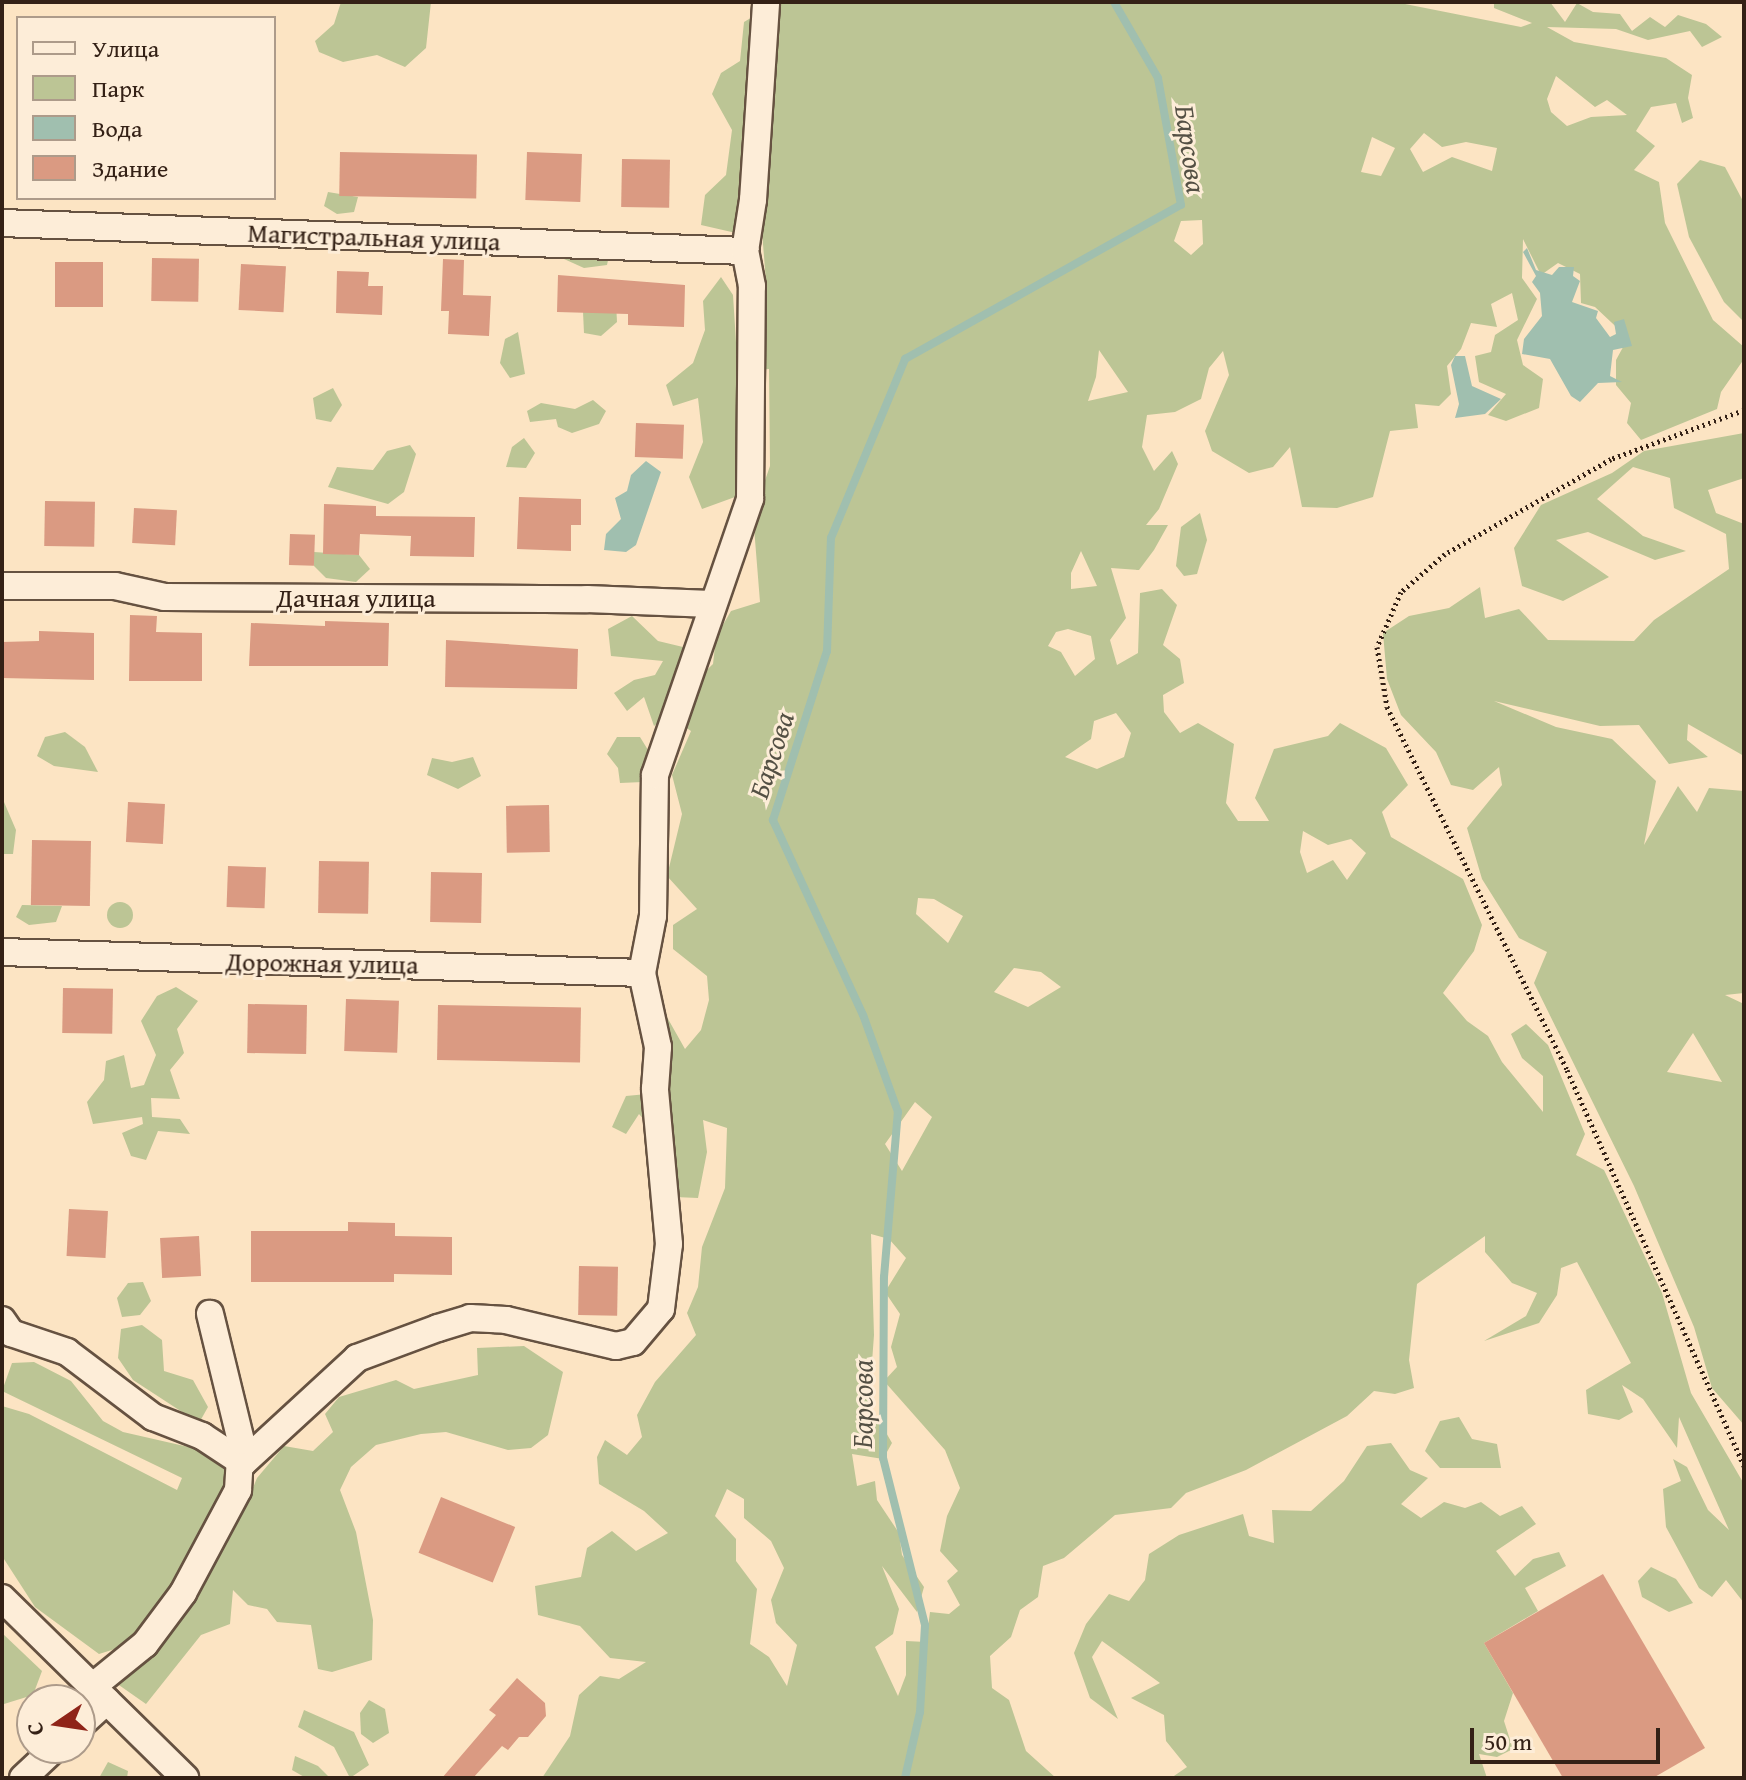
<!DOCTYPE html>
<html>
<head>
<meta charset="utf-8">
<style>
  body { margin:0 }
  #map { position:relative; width:1746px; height:1780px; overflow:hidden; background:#fce4c3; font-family:"Gentium Book Plus",serif }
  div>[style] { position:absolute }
  .green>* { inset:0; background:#bcc595 }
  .round { border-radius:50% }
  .water>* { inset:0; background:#a0bfaf }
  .stream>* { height:8px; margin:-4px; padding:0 4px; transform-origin:4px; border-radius:4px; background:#a0bfaf }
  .building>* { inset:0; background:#da9a82; transform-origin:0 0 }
  .path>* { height:5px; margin-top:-2.5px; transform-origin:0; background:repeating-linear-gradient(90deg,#342116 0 2px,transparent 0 6px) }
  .roads { filter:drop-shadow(2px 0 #665241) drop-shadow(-2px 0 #665241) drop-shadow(0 2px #665241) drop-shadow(0 -2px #665241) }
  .minor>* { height:26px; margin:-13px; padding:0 13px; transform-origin:13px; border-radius:13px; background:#fdedd8 }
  span { translate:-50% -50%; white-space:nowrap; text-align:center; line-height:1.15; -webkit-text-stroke:6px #fdedd8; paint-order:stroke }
  .street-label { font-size:26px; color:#342116 }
  .water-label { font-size:28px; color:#545044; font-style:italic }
  .frame { position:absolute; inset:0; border:4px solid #342116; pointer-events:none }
  .legend { position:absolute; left:16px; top:16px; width:260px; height:184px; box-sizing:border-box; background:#fdedd8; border:2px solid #ad9b8a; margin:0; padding:10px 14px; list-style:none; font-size:24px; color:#342116 }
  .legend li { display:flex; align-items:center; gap:16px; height:40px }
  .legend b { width:40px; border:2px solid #ad9b8a }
  .north { position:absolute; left:16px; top:1684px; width:80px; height:80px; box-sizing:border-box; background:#fdedd8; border:2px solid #ad9b8a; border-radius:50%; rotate:257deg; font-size:22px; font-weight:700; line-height:32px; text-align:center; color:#342116 }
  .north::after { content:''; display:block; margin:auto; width:28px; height:36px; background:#8f2418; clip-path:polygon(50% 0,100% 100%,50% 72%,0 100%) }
  .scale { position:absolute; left:1470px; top:1728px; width:190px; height:36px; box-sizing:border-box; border:4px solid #342116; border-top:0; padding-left:10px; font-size:24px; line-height:28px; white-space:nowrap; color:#342116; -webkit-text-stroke:6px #fdedd8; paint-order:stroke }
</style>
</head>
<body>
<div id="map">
  <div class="green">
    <i style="clip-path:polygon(341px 2px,431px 2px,426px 48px,405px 67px,377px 55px,343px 62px,319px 52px,315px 41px,334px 24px)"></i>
    <i style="clip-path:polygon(evenodd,777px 2px,1395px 2px,1521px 27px,1532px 23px,1494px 8px,1494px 2px,1550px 2px,1565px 22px,1577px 3px,1593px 12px,1620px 14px,1632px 31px,1650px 17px,1665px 27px,1678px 15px,1706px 24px,1722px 37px,1702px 47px,1690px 31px,1648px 40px,1616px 29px,1547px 27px,1574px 42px,1666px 58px,1692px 75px,1688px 98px,1693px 118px,1682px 123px,1676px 103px,1651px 107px,1636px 131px,1655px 146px,1634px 170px,1659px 182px,1665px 223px,1713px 320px,1744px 347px,1744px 359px,1721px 392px,1717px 409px,1641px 440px,1627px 423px,1631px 403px,1616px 385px,1616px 360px,1628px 338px,1595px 307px,1581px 303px,1580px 274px,1558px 263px,1541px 275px,1523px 239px,1522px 278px,1537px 299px,1517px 340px,1523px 365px,1543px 379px,1539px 408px,1506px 421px,1488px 415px,1506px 394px,1479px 382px,1475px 356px,1491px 352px,1495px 335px,1518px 320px,1512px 293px,1491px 304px,1497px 327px,1471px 323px,1461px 349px,1447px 366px,1451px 394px,1439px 406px,1415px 404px,1418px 428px,1390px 431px,1373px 497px,1337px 508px,1302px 507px,1290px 447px,1273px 467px,1249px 473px,1212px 451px,1205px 431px,1229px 375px,1223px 351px,1209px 368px,1201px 399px,1175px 412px,1147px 415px,1142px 447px,1154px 471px,1172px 451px,1178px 464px,1159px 509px,1146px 525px,1168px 525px,1154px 550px,1139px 570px,1111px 568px,1126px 618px,1110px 640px,1117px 665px,1138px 653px,1140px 593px,1162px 589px,1177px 605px,1163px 645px,1180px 659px,1184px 683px,1163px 695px,1164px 712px,1180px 733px,1198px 723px,1234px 744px,1226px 803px,1238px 821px,1269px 821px,1255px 798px,1274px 749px,1328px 736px,1340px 723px,1386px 748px,1408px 785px,1382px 812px,1391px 837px,1463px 879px,1482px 925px,1474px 951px,1443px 993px,1467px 1021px,1488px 1036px,1502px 1062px,1543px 1112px,1543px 1076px,1522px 1058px,1511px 1034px,1526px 1024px,1548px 1045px,1585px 1134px,1576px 1155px,1604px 1170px,1662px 1293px,1691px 1393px,1744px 1484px,1744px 1603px,1726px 1580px,1712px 1597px,1699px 1588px,1666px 1527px,1663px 1489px,1681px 1481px,1673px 1459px,1687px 1467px,1708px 1510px,1729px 1530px,1679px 1417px,1677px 1448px,1643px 1399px,1622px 1385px,1633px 1412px,1619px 1420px,1588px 1414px,1586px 1390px,1631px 1363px,1577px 1262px,1561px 1268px,1557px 1295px,1539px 1323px,1484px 1341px,1526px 1316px,1537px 1293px,1512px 1283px,1485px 1252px,1485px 1236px,1417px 1284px,1409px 1360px,1414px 1388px,1395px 1394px,1374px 1391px,1347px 1416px,1246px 1470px,1186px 1493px,1171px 1508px,1115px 1515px,1064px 1558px,1043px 1566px,1038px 1597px,1020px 1610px,1011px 1637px,990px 1656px,992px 1688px,1009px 1700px,1026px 1751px,1056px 1778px,542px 1778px,570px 1736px,579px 1695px,600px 1676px,619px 1679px,646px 1662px,610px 1658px,580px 1626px,538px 1615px,535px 1586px,581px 1577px,587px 1548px,612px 1531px,636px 1551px,668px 1533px,644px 1511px,599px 1484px,597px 1457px,605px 1440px,627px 1455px,642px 1437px,637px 1415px,655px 1382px,696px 1335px,687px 1313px,698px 1287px,702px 1247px,725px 1188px,727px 1128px,703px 1120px,707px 1152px,698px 1198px,675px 1197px,653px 1130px,639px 1114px,626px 1134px,612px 1127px,626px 1096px,647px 1094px,665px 1071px,672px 1043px,663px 1010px,685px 1049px,701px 1030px,709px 1000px,707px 976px,673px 949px,673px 925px,697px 909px,667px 876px,682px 814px,672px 775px,691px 731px,667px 715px,654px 726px,644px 697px,627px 711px,614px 693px,634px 680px,655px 675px,663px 661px,611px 656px,608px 629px,632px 616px,658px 641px,683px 647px,683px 693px,713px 664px,716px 637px,731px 611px,760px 602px,753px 515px,770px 466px,769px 369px,745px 370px,735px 497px,702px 509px,689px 477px,703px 442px,698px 398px,673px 406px,666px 385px,693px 363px,705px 330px,703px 301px,721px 277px,733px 295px,736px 342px,755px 332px,767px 294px,759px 194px,736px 233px,701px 225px,705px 195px,726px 175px,732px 130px,712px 94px,721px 73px,740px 61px,744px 22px,777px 2px,1556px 76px,1595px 107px,1607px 100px,1627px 115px,1591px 117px,1567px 126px,1551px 112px,1547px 99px,1556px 76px,777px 2px,1424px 133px,1442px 147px,1466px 142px,1497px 148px,1492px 171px,1452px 157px,1423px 172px,1410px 149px,1424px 133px,777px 2px,1372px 137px,1395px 148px,1381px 176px,1361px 172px,1372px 137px,777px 2px,1202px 220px,1203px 244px,1191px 255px,1174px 241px,1181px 221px,1202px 220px,777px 2px,1099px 350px,1128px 392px,1088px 401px,1096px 377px,1099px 350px,777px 2px,1081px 551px,1097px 586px,1071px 589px,1071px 573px,1081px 551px,777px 2px,1068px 629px,1091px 636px,1095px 659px,1075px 676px,1061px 652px,1048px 646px,1056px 632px,1068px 629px,777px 2px,1116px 713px,1131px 733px,1124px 757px,1097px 769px,1065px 757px,1091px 739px,1094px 721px,1116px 713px,777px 2px,1303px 831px,1328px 845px,1351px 839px,1366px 853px,1347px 880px,1333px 860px,1307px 873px,1300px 852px,1303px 831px,777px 2px,918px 898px,934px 899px,963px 916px,948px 943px,916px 914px,918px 898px,777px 2px,1014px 968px,1041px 972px,1061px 987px,1028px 1007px,994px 992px,1014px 968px,777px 2px,915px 1102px,932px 1117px,902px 1171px,885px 1144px,915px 1102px,777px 2px,871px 1234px,889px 1239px,906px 1258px,885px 1292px,900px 1314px,891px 1347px,897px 1367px,884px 1381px,945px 1450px,960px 1488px,947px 1516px,940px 1551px,958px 1571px,947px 1581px,960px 1605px,949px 1614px,930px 1612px,926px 1642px,906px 1641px,906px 1675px,898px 1696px,875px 1647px,893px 1634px,899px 1609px,882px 1566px,917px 1612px,924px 1587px,902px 1555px,899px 1533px,877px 1500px,875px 1481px,857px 1486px,852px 1454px,883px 1459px,892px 1443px,869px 1403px,874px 1335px,871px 1234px,777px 2px,727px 1489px,744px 1499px,744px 1518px,771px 1541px,784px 1568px,771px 1600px,776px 1623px,797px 1645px,787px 1686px,769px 1657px,750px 1644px,757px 1589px,736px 1561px,736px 1539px,715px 1516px,727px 1489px)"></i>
    <i style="clip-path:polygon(1700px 160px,1725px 167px,1744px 203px,1744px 322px,1724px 302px,1689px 237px,1677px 184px)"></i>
    <i style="clip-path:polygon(328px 192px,358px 197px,354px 212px,337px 214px,324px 206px)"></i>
    <i style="clip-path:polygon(577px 248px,610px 251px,607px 265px,584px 268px,564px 259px)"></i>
    <i style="clip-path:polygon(616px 302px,617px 322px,601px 336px,584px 333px,583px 312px)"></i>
    <i style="clip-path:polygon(518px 332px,525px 374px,510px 378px,500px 363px,505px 339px)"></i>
    <i style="clip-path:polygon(333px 388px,342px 405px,331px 422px,316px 419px,313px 398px)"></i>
    <i style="clip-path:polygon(593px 400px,606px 411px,599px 424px,572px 433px,558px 427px,556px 419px,530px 422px,527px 411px,541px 403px,575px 409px)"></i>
    <i style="clip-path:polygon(evenodd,1744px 433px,1744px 478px,1708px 490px,1716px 513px,1744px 524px,1744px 756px,1688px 724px,1687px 740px,1708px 757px,1669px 764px,1639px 725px,1600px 726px,1494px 701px,1556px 727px,1612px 739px,1656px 781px,1644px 845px,1678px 786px,1697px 812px,1709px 788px,1744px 791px,1744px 993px,1725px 995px,1744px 1004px,1744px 1425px,1712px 1388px,1694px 1327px,1634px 1186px,1534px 983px,1547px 952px,1519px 938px,1482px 879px,1467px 828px,1502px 785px,1499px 767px,1473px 790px,1451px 785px,1436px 752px,1401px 715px,1387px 679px,1383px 633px,1409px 616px,1449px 608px,1480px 587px,1485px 618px,1519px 609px,1548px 640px,1634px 641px,1654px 620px,1729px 569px,1726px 534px,1674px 508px,1670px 478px,1633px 467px,1597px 499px,1643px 536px,1686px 551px,1655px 560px,1588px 532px,1556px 540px,1609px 577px,1563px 601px,1522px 586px,1514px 548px,1541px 505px,1612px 473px,1644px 451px,1744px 433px,1693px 1033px,1722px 1082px,1667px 1072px,1693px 1033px)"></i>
    <i style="clip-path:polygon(524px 438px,535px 453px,526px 468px,506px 467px,512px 447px)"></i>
    <i style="clip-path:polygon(410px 445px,416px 454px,404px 492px,388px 504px,328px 487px,337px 467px,373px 470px,387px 451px)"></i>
    <i style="clip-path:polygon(1200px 513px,1207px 540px,1197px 574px,1184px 576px,1176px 566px,1181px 527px)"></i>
    <i style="clip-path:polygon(314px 552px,359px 555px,370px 569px,356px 582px,326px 578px,314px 566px)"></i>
    <i style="clip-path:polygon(65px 732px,85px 747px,98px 772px,54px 766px,37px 756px,45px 737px)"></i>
    <i style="clip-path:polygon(617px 737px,640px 737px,648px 750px,643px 782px,620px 783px,618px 768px,607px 754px)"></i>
    <i style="clip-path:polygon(473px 757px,481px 776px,458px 789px,427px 775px,432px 758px,452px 762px)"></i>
    <i style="clip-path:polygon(2px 780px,4px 802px,16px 830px,13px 854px,2px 854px)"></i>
    <i class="round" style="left:107px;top:902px;width:26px;height:26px"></i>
    <i style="clip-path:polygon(22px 905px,23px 905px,62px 906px,56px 922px,29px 925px,16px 917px)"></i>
    <i style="clip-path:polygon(176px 987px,198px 1001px,177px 1029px,184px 1053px,170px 1070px,180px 1099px,151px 1098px,152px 1117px,180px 1119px,190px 1134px,158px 1131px,146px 1160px,131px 1156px,122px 1133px,143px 1124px,142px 1117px,93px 1124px,87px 1102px,104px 1080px,106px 1061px,124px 1055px,131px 1088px,144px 1085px,156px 1055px,141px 1021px,157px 996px)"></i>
    <i style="clip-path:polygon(143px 1282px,151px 1301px,140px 1315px,122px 1317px,117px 1298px,128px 1283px)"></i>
    <i style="clip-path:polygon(142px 1325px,162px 1340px,164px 1371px,193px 1380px,208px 1407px,199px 1423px,133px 1380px,118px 1358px,121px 1329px)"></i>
    <i style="clip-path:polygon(524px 1346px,563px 1372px,548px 1435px,531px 1448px,508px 1450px,446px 1432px,421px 1434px,376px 1445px,351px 1467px,340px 1490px,356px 1532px,373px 1620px,372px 1660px,332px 1672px,318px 1669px,311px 1625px,277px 1622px,267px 1609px,248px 1605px,233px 1590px,230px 1624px,201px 1635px,146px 1704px,116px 1683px,150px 1638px,99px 1654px,35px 1607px,2px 1556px,2px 1406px,29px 1414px,177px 1490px,182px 1478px,2px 1391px,12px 1363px,34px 1362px,71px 1381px,103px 1421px,123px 1432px,193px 1448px,228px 1470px,217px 1526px,248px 1500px,257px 1478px,284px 1446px,313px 1451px,333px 1432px,325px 1414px,339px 1397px,396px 1380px,414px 1389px,478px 1375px,477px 1348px)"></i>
    <i style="clip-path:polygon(1459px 1417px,1472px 1439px,1497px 1444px,1501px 1468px,1440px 1468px,1425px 1451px,1440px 1421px)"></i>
    <i style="clip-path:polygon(1391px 1443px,1410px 1470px,1428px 1478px,1401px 1504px,1421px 1518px,1444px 1502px,1465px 1508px,1481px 1502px,1500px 1516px,1522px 1506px,1536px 1524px,1496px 1551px,1515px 1576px,1533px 1559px,1559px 1552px,1566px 1566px,1525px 1588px,1538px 1611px,1484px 1643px,1513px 1693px,1504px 1721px,1513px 1749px,1497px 1757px,1479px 1754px,1487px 1778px,1171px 1778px,1187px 1767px,1166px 1741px,1164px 1715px,1131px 1698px,1160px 1683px,1102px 1641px,1092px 1657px,1118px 1719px,1090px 1698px,1074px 1653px,1086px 1624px,1109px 1594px,1129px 1601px,1145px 1580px,1149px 1554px,1179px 1535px,1243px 1514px,1249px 1536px,1274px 1543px,1272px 1510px,1311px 1511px,1344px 1481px,1367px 1446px)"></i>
    <i style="clip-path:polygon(1651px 1567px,1676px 1579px,1693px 1603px,1669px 1612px,1642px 1597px,1638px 1581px)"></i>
    <i style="clip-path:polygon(2px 1633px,42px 1671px,33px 1695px,4px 1704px)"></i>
    <i style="clip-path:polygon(369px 1700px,385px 1709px,389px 1733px,373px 1743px,361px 1734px,360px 1713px)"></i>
    <i style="clip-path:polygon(304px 1710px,354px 1732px,369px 1765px,350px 1778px,334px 1747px,298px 1727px)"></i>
    <i style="clip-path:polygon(295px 1756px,318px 1766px,330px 1778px,306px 1778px,292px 1770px)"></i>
    <i style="clip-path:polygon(108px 1762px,128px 1771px,127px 1778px,99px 1778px)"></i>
  </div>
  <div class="water">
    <i style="clip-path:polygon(1527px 248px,1536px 270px,1552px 275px,1559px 267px,1574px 267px,1573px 276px,1580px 281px,1572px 302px,1598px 311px,1596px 318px,1610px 337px,1616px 334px,1614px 322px,1624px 319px,1632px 346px,1613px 350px,1610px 376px,1622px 382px,1598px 383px,1580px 402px,1571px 396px,1550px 359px,1522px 354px,1524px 339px,1542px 316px,1540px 293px,1532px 282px,1536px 276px,1523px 252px)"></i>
    <i style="clip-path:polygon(1455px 356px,1465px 356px,1472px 386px,1501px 399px,1485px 414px,1455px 418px,1459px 404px,1451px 365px)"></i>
    <i style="clip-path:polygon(646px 461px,661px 472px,636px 545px,626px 552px,604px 550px,606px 534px,621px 519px,615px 498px,627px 491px,631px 475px)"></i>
  </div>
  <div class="stream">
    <i style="left:905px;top:1778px;width:68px;rotate:-77.2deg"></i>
    <i style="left:920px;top:1712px;width:87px;rotate:-86.7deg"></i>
    <i style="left:925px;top:1625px;width:172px;rotate:-104.1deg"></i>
    <i style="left:883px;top:1458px;width:181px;rotate:-89.7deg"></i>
    <i style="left:884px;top:1277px;width:166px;rotate:-85.2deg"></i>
    <i style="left:898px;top:1112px;width:103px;rotate:-109.8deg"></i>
    <i style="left:863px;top:1015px;width:215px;rotate:-114.8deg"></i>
    <i style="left:773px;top:820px;width:177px;rotate:-72.3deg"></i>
    <i style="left:827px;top:651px;width:113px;rotate:-88deg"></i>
    <i style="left:831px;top:538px;width:194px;rotate:-67.5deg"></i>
    <i style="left:905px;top:359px;width:316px;rotate:-29.2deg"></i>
    <i style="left:1181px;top:205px;width:129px;rotate:-100.3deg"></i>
    <i style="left:1158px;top:78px;width:88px;rotate:-120.1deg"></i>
  </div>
  <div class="building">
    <i style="left:340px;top:152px;width:137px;height:44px;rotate:1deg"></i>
    <i style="left:527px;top:152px;width:55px;height:48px;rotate:2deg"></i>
    <i style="left:622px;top:159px;width:48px;height:48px;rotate:1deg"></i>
    <i style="left:152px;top:258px;width:47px;height:43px;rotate:1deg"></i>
    <i style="clip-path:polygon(443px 259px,464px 260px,463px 295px,491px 296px,489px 336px,448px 334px,449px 311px,441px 311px)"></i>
    <i style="left:55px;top:262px;width:48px;height:45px"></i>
    <i style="left:241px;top:264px;width:45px;height:46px;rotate:3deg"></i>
    <i style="clip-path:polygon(337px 271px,369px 272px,368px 286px,383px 286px,382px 315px,336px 313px)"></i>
    <i style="clip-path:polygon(558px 275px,685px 285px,684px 327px,628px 325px,628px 314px,557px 312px)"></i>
    <i style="left:636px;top:423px;width:48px;height:34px;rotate:2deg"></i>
    <i style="clip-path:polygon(519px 497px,581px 499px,581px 525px,571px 525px,571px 551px,517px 549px)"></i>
    <i style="left:45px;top:501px;width:50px;height:45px;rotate:1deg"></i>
    <i style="clip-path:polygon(324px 504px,376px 506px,376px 516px,475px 517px,474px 557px,410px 556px,411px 536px,360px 534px,359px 555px,323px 554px)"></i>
    <i style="left:134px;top:508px;width:43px;height:35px;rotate:3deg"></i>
    <i style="left:290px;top:534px;width:25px;height:31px;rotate:2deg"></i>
    <i style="clip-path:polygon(130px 615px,157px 616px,156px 632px,202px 633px,202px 681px,129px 681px)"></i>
    <i style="clip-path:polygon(325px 621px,389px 623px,388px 666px,249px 666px,251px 623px,325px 626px)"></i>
    <i style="clip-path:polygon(39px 631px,94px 633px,94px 680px,2px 678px,2px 642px,39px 641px)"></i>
    <i style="clip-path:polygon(446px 640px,578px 649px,577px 689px,445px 687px)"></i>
    <i style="left:128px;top:802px;width:37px;height:40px;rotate:3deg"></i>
    <i style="left:549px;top:805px;width:47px;height:43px;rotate:89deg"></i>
    <i style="left:32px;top:840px;width:59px;height:65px;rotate:1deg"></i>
    <i style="left:319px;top:861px;width:50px;height:52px;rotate:1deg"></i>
    <i style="left:228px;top:866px;width:38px;height:41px;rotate:2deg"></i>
    <i style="left:431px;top:872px;width:51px;height:50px;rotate:1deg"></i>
    <i style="left:63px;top:988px;width:50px;height:45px;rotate:1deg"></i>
    <i style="left:346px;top:999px;width:53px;height:52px;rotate:2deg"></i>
    <i style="left:248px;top:1004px;width:59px;height:49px;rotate:1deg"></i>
    <i style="left:438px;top:1005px;width:143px;height:55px;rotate:1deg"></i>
    <i style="left:69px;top:1209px;width:39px;height:47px;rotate:3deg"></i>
    <i style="clip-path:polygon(348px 1222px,395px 1223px,395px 1236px,452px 1237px,452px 1275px,394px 1274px,394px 1282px,251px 1282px,251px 1231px,348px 1231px)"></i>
    <i style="left:199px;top:1236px;width:40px;height:39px;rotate:87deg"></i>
    <i style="left:579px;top:1266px;width:39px;height:49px;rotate:1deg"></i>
    <i style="left:441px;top:1497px;width:80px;height:60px;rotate:22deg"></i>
    <i style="clip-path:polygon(1603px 1574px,1705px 1748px,1653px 1778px,1563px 1778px,1484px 1643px)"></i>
    <i style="clip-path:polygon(517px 1678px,545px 1703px,546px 1716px,528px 1737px,519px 1737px,508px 1750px,502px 1746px,473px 1778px,442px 1778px,496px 1715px,489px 1710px)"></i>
  </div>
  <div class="path">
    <i style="left:1744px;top:410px;width:142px;rotate:159.8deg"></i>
    <i style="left:1611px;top:459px;width:191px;rotate:150.2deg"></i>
    <i style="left:1445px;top:554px;width:58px;rotate:139.2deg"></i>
    <i style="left:1401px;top:592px;width:60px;rotate:113.6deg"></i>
    <i style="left:1377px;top:647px;width:61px;rotate:80.5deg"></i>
    <i style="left:1387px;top:707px;width:405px;rotate:63.6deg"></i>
    <i style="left:1567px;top:1070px;width:434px;rotate:65.9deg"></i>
  </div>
  <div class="roads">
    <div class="minor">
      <i style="left:2px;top:223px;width:744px;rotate:2.16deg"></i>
      <i style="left:2px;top:586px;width:113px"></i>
      <i style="left:115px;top:586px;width:51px;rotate:12.4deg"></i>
      <i style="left:165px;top:597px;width:422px;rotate:0.3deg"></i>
      <i style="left:587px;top:599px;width:124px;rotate:2.3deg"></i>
      <i style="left:2px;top:952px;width:640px;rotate:1.88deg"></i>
      <i style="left:2px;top:1320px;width:16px;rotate:55deg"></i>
      <i style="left:11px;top:1333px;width:59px;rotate:18.7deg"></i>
      <i style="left:67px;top:1352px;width:108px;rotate:37.1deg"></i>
      <i style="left:153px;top:1417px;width:53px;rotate:21.2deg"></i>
      <i style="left:202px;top:1436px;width:49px;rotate:33.4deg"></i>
      <i style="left:243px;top:1463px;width:155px;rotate:-42.6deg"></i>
      <i style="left:357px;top:1358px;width:86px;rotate:-20.3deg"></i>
      <i style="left:438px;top:1328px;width:34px;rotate:-17deg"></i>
      <i style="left:470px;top:1318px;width:36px;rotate:3deg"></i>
      <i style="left:506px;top:1320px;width:113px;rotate:13.3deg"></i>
      <i style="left:616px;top:1346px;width:17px;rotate:-13deg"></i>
      <i style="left:633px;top:1342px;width:43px;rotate:-49.7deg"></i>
      <i style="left:661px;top:1309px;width:65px;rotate:-83deg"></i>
      <i style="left:669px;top:1244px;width:156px;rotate:-95.2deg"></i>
      <i style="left:655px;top:1089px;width:42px;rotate:-85.9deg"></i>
      <i style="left:658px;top:1047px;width:76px;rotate:-102.2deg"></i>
      <i style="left:642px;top:973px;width:58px;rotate:-79.1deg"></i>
      <i style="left:653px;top:916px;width:141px;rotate:-89.2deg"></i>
      <i style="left:655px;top:775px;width:292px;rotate:-71deg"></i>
      <i style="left:750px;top:499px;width:213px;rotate:-89.5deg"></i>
      <i style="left:752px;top:286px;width:36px;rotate:-101deg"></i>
      <i style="left:745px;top:251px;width:52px;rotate:-81.1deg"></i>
      <i style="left:753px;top:200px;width:198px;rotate:-86.2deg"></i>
      <i style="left:2px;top:1598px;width:257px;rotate:44.5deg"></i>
      <i style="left:92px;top:1687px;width:68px;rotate:-39.1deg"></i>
      <i style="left:145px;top:1644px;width:64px;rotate:-53.3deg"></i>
      <i style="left:183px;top:1593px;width:117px;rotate:-61.9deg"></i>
      <i style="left:238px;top:1490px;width:49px;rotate:-86.5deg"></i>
      <i style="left:241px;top:1441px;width:131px;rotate:-103.7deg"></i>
      <i style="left:80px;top:1725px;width:36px;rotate:-42deg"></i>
      <i style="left:23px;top:1778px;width:44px;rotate:-43.2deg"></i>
    </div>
  </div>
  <div class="street-label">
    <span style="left:374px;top:237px;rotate:2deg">Магистральная улица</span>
    <span style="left:356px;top:598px">Дачная улица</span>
    <span style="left:322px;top:963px;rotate:1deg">Дорожная улица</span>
  </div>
  <div class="water-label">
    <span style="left:1191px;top:149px;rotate:82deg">Барсова</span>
    <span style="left:771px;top:755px;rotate:-72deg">Барсова</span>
    <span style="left:862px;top:1404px;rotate:-90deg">Барсова</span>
  </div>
  <div class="frame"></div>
  <ul class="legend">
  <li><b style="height:10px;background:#fdedd8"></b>Улица</li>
  <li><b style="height:22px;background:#bcc595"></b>Парк</li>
  <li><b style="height:22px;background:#a0bfaf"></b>Вода</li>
  <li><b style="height:22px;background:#da9a82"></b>Здание</li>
  </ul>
  <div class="north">С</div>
  <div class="scale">50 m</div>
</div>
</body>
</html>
